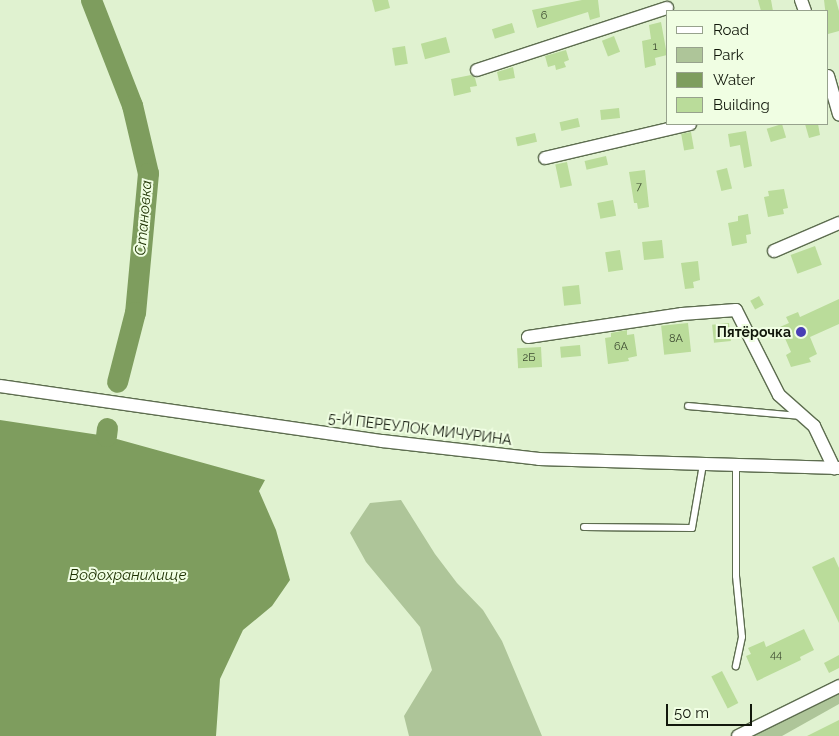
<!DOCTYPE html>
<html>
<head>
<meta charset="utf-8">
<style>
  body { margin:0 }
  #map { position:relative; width:839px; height:736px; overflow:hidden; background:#e0f2d0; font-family:Raleway,sans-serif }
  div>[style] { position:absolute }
  .green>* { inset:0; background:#aec599 }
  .water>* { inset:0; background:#7e9d5e }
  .river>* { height:21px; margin:-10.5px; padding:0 10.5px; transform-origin:10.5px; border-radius:10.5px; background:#7e9d5e }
  .building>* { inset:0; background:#badc9a; transform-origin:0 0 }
  .roads { filter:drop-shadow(1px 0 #5d6d4f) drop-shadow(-1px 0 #5d6d4f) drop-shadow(0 1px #5d6d4f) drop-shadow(0 -1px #5d6d4f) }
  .lane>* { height:6px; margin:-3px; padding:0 3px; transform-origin:3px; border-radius:3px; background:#fff }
  .street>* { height:12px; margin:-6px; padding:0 6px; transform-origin:6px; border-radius:6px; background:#fff }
  .dots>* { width:14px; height:14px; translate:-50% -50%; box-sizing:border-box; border:2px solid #f0fee3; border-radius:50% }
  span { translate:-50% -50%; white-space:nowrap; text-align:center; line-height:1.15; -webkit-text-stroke:4px #f0fee3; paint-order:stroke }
  .number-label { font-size:11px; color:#3c4930 }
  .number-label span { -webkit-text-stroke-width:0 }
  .poi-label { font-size:14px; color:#12180c; font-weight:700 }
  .right { translate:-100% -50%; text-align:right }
  .street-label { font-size:14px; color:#12180c }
  .water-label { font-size:15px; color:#1c3001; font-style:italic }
  .legend { position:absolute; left:666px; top:10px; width:162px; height:115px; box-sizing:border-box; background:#f0fee3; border:1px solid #97a28d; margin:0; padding:6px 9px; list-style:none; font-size:15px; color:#12180c }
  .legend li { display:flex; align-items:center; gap:10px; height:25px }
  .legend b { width:25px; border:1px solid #97a28d }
  .scale { position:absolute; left:666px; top:704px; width:86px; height:22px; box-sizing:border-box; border:2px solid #12180c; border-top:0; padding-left:6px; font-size:15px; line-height:18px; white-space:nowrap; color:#12180c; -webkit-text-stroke:4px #f0fee3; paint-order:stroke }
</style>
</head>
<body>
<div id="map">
  <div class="green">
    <i style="clip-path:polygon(401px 500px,435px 554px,457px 583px,483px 610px,502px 641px,542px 736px,409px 736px,404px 716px,432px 670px,420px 627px,366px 562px,350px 533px,370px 503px)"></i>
    <i style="clip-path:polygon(839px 693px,839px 704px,782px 736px,751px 736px)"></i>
  </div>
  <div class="water">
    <i style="clip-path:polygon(0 420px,106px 436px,265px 480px,259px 491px,276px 530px,290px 580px,272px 606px,243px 630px,220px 679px,216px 736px,0 736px)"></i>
  </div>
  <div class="river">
    <i style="left:91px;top:0;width:113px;rotate:68.7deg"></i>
    <i style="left:132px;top:105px;width:70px;rotate:76.8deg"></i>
    <i style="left:148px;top:173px;width:140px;rotate:95.3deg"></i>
    <i style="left:135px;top:312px;width:72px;rotate:104.4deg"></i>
    <i style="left:106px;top:436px;width:8px;rotate:-83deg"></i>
  </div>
  <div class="building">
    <i style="clip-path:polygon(372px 0,388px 0,390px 8px,375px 12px)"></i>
    <i style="clip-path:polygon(582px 0,598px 0,600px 17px,590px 20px,588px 12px,537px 28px,532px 10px)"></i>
    <i style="clip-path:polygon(758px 0,771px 0,773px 11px,761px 11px)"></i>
    <i style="clip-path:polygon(824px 0,836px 0,839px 11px,839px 31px,828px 34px)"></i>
    <i style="clip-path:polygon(661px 22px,667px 55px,655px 58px,656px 65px,645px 68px,642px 41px,651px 39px,649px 25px)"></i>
    <i style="left:512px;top:23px;width:10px;height:21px;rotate:73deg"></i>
    <i style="left:614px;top:36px;width:17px;height:13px;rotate:69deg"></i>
    <i style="left:446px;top:37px;width:16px;height:26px;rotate:75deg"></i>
    <i style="left:405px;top:46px;width:18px;height:13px;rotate:81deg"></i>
    <i style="clip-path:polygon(566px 50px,569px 60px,564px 62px,566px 67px,556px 70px,555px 65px,548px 67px,545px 56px)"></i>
    <i style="clip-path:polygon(513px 67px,515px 78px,499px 81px,497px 72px)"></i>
    <i style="clip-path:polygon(471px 75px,475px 78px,477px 86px,470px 87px,471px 92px,454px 96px,451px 79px)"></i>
    <i style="left:619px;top:108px;width:10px;height:19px;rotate:84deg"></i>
    <i style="left:578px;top:118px;width:9px;height:19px;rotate:77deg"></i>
    <i style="left:782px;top:124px;width:14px;height:16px;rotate:73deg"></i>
    <i style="clip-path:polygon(805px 124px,818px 124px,820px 135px,809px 138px)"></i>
    <i style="clip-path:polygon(746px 131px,752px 166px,744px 168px,740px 145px,730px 147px,728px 134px)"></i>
    <i style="left:691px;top:132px;width:17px;height:10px;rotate:80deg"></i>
    <i style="left:535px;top:133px;width:9px;height:20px;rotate:77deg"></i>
    <i style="left:606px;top:156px;width:9px;height:22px;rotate:77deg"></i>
    <i style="left:567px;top:162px;width:24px;height:12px;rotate:78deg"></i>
    <i style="left:727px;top:168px;width:21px;height:11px;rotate:76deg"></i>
    <i style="clip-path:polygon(645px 170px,649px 207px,638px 209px,637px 203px,634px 203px,629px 172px)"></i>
    <i style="clip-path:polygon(784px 189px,788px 208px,783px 209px,784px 214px,768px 217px,764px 197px,769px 196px,768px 191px)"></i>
    <i style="left:613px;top:200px;width:16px;height:16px;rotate:79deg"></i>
    <i style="clip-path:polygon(748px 214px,751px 234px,746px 235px,747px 243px,732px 246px,728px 223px,738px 221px,738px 216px)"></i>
    <i style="left:662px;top:240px;width:18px;height:20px;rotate:84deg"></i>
    <i style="left:815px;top:246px;width:20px;height:26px;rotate:70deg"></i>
    <i style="left:620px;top:250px;width:20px;height:15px;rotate:81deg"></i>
    <i style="clip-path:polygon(698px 261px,700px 280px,693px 282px,694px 288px,685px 289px,681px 263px)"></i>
    <i style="left:579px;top:285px;width:19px;height:17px;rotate:84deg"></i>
    <i style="left:759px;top:296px;width:10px;height:10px;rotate:61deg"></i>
    <i style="clip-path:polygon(839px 299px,839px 324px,810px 337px,817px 354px,809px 358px,811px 362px,791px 367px,786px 355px,791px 352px,780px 327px,789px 323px,786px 317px,798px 312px,800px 317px)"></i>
    <i style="left:688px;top:323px;width:29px;height:27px;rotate:84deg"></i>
    <i style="left:729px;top:323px;width:18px;height:17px;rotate:84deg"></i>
    <i style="clip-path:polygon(627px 330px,627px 335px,634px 334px,637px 356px,628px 358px,629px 361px,608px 364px,605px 338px,611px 337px,611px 333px)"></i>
    <i style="left:580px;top:345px;width:11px;height:20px;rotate:85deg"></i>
    <i style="left:541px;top:347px;width:20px;height:24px;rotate:87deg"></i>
    <i style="clip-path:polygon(834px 557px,839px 568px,839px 623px,812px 567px)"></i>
    <i style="clip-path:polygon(804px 629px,814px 650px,800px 657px,801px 660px,757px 681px,746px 656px,751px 654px,748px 648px,764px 641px,766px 647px)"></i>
    <i style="clip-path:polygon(839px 655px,839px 668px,829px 673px,824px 663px)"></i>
    <i style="left:722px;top:671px;width:36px;height:12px;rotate:63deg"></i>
    <i style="clip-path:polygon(839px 720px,839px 736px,807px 736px)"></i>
  </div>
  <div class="roads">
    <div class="lane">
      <i style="left:688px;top:406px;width:111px;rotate:5.1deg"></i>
      <i style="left:736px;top:465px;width:111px;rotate:90deg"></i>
      <i style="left:736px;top:576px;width:61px;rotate:84.4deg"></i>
      <i style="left:742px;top:637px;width:30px;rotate:102deg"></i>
      <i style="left:584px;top:527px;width:108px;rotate:0.5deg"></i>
      <i style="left:692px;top:528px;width:65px;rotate:-80.2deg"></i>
    </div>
    <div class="street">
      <i style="left:801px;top:0;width:12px;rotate:70deg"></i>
      <i style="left:477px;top:70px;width:200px;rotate:-18.1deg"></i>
      <i style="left:828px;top:76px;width:40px;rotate:74deg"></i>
      <i style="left:545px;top:158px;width:149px;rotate:-13.2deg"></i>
      <i style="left:774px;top:251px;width:71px;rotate:-23.3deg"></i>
      <i style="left:528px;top:337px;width:156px;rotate:-8.5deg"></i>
      <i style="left:682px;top:314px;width:54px;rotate:-4.2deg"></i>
      <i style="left:736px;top:310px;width:95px;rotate:63.2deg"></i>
      <i style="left:779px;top:395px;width:47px;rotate:41.5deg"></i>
      <i style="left:814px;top:426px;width:47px;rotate:64.5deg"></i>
      <i style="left:0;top:386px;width:386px;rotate:8.2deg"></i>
      <i style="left:382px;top:441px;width:158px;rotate:6.5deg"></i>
      <i style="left:539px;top:459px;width:300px;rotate:1.7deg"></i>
      <i style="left:738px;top:736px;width:113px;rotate:-26.3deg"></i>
    </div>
  </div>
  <div class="dots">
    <i style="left:801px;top:332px;background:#493fb5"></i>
  </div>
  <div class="number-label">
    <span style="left:544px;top:16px">6</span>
    <span style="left:655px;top:47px">1</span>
    <span style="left:639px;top:187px">7</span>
    <span style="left:676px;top:339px">8А</span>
    <span style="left:621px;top:347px">6А</span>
    <span style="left:529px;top:358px">2Б</span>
    <span style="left:776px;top:655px">44</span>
  </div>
  <div class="poi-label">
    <span class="right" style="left:791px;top:332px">Пятёрочка</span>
  </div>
  <div class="street-label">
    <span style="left:420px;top:429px;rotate:7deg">5-Й ПЕРЕУЛОК МИЧУРИНА</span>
  </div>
  <div class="water-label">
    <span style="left:144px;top:218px;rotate:-85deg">Становка</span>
    <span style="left:128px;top:576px">Водохранилище</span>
  </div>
  <ul class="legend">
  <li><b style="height:6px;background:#fff"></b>Road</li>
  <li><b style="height:14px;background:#aec599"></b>Park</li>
  <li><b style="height:14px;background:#7e9d5e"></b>Water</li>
  <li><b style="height:14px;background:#badc9a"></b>Building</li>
  </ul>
  <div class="scale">50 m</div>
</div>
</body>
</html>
